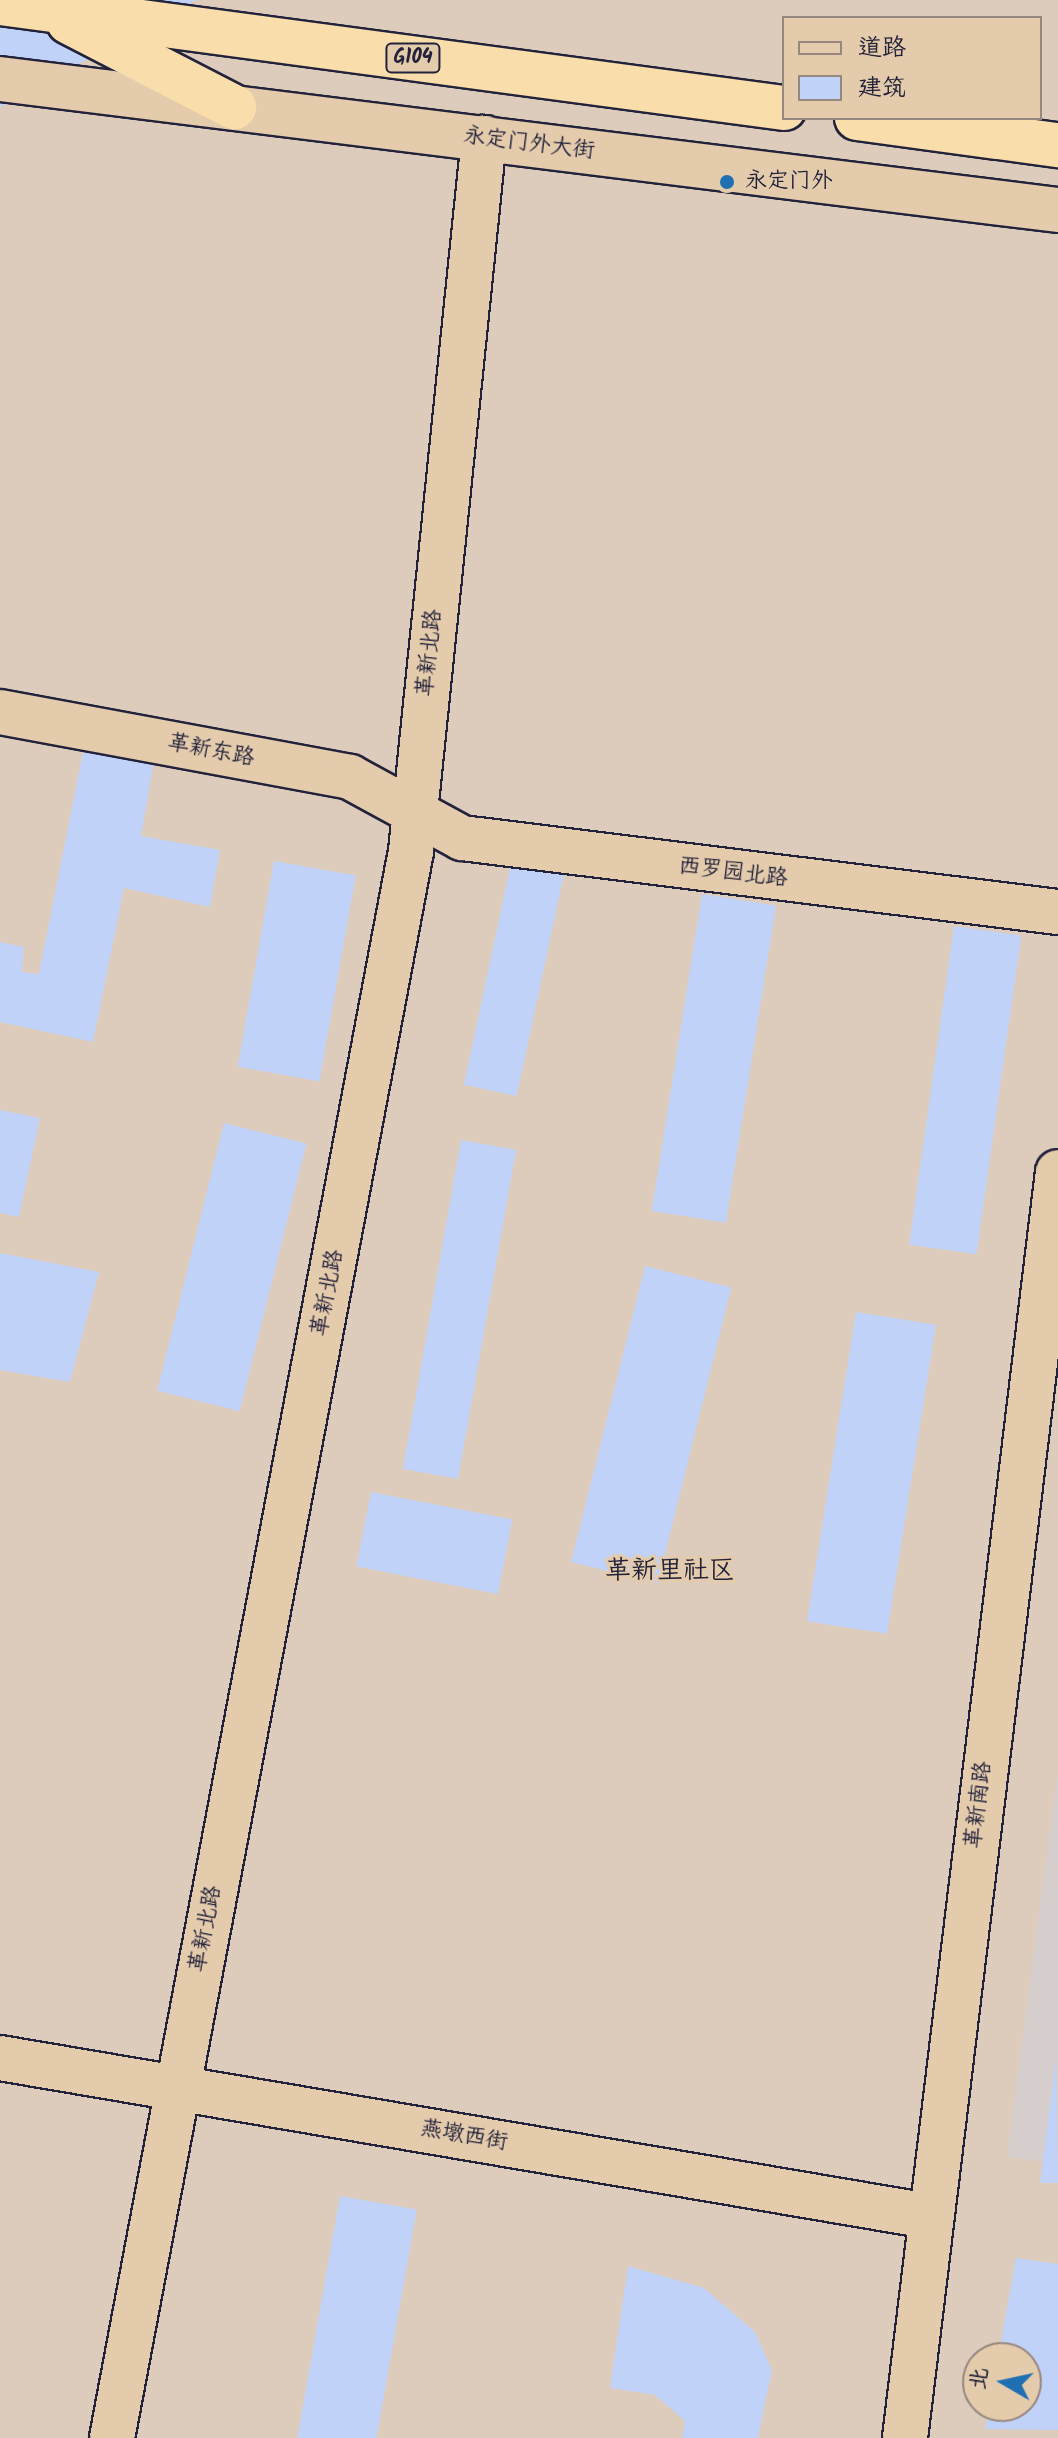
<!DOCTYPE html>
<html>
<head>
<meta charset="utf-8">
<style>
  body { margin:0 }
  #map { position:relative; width:1058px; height:2438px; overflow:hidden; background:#dcb; font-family:Kalam,"LXGW WenKai TC",sans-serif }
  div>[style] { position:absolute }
  .built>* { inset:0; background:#d5cecd }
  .building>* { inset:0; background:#c1d2f8; transform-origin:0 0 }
  .roads { filter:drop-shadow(2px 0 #22223b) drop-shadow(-2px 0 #22223b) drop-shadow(0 2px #22223b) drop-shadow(0 -2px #22223b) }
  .minor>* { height:44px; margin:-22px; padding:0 22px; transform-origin:22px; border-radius:22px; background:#e4cbac }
  .highway>* { height:44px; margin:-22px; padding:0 22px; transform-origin:22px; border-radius:22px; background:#f9deab }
  .dots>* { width:22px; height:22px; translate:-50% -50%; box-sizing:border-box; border:4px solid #e4cbac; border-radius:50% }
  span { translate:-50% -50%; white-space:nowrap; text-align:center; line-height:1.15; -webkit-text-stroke:6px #e4cbac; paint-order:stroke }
  .shield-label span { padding:2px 6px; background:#e4cbac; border:2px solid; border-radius:6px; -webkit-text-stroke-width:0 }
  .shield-label { font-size:20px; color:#22223b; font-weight:700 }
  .street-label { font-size:22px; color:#22223b }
  .poi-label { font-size:22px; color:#22223b }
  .left { translate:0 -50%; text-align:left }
  .quarter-label { font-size:26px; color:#22223b }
  .legend { position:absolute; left:782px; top:16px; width:260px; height:104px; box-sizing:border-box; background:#e4cbac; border:2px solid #96877f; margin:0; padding:10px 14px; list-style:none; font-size:24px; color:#22223b }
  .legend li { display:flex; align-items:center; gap:16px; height:40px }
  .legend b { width:40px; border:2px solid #96877f }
  .north { position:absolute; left:962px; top:2342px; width:80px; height:80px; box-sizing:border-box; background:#e4cbac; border:2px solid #96877f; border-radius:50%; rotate:279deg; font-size:22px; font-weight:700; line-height:32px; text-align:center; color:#22223b }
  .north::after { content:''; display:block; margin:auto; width:28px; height:36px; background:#1f6fb2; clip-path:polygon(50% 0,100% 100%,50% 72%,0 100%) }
</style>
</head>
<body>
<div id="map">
  <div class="built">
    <i style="clip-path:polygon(1058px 1770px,1058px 2165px,1007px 2156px)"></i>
  </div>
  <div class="building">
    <i style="clip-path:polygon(0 0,196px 0,0 107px)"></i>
    <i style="clip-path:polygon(83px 752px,154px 761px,141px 836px,220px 850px,210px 907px,124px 888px,93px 1042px,0 1022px,0 942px,24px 947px,22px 972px,39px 974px)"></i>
    <i style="left:513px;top:854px;width:54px;height:236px;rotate:12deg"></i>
    <i style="left:274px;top:861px;width:83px;height:209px;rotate:10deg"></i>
    <i style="left:702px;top:894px;width:75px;height:321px;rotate:9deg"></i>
    <i style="left:954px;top:926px;width:68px;height:322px;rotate:8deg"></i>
    <i style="clip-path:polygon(0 1110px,40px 1118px,19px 1217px,0 1213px)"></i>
    <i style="left:224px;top:1123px;width:85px;height:276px;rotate:14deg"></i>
    <i style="left:461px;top:1140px;width:56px;height:334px;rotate:10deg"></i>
    <i style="clip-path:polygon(0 1253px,99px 1272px,70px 1382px,0 1370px)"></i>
    <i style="left:645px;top:1266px;width:89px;height:305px;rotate:14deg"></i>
    <i style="left:856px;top:1312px;width:81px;height:313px;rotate:9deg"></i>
    <i style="left:371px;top:1492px;width:144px;height:76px;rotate:11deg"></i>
    <i style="clip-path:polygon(1056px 2059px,1058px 2183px,1040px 2183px)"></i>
    <i style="left:340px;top:2196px;width:78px;height:246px;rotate:10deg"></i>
    <i style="clip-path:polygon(1016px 2258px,1058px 2264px,1058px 2430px,985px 2429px,989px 2406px,1026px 2406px,1026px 2358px,998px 2358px)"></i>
    <i style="clip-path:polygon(628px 2266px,704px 2288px,755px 2332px,772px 2370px,758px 2438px,682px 2438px,685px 2421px,655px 2395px,610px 2388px)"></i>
  </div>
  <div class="roads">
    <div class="minor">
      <i style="left:0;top:79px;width:1066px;rotate:7.06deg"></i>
      <i style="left:0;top:712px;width:356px;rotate:10.5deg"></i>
      <i style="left:350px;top:777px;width:128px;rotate:28.6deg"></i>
      <i style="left:462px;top:838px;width:601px;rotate:7.08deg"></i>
      <i style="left:0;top:2058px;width:941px;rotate:9.66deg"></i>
      <i style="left:112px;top:2438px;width:1615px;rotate:-79.33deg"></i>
      <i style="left:411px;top:851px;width:717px;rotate:-84.15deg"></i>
      <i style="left:905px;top:2438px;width:1275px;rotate:-83.11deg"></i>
    </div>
    <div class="highway">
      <i style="left:0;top:3px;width:791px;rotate:7.63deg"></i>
      <i style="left:69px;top:22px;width:186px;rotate:27.3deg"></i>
      <i style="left:857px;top:118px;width:203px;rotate:7.7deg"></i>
    </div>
  </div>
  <div class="dots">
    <i style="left:727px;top:182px;background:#1f6fb2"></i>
  </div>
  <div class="shield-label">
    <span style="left:413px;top:58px">G104</span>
  </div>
  <div class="street-label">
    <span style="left:529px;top:144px;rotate:7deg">永定门外大街</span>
    <span style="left:430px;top:653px;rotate:-84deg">革新北路</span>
    <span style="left:211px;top:751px;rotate:11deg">革新东路</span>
    <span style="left:733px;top:873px;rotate:7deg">西罗园北路</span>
    <span style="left:328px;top:1293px;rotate:-79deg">革新北路</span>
    <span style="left:979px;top:1805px;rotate:-83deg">革新南路</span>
    <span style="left:206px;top:1929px;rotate:-79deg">革新北路</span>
    <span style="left:464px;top:2136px;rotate:10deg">燕墩西街</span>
  </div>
  <div class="poi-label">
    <span class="left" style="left:745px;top:182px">永定门外</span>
  </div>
  <div class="quarter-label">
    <span style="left:670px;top:1572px">革新里社区</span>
  </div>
  <ul class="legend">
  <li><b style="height:10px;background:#e4cbac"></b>道路</li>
  <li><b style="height:22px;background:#c1d2f8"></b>建筑</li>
  </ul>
  <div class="north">北</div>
</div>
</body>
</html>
